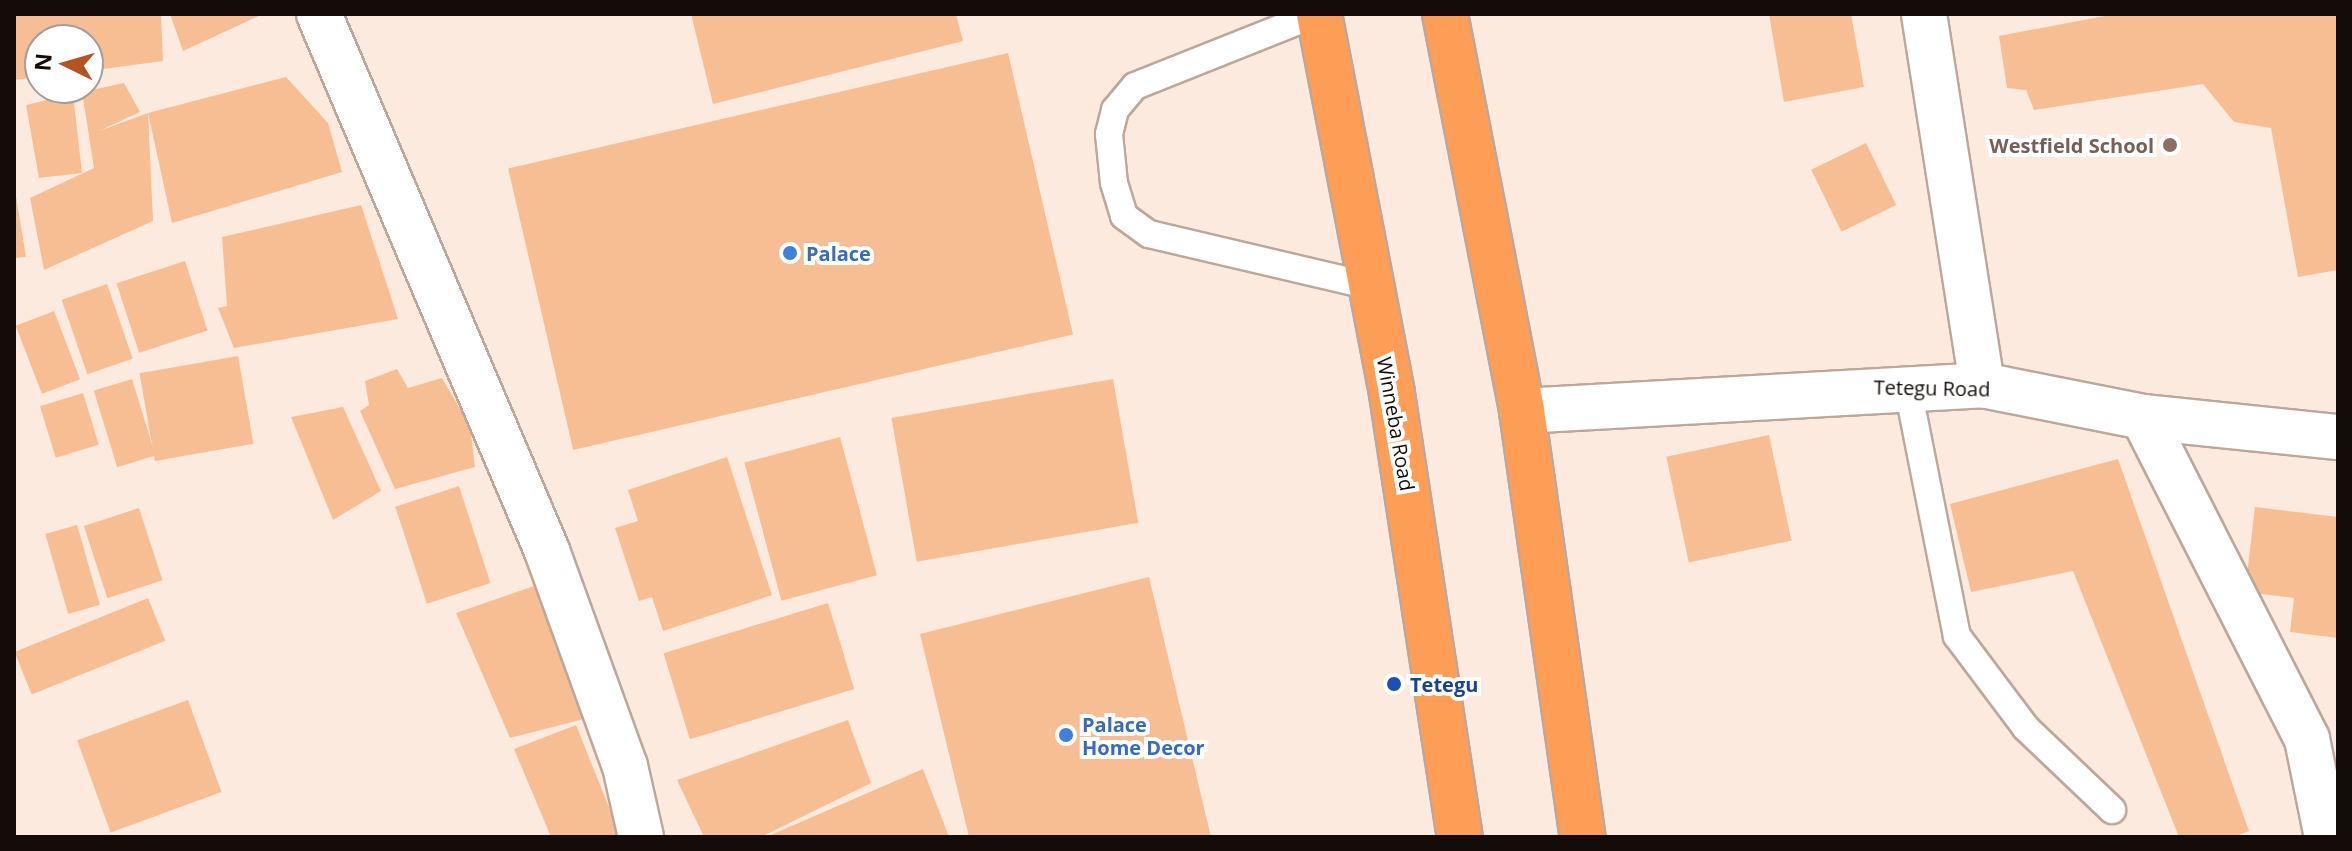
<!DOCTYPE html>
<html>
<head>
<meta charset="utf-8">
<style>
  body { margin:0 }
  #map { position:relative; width:2352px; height:851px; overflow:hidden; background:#fceadf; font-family:"Open Sans",sans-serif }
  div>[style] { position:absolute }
  .building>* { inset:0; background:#f7be93; transform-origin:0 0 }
  .roads { filter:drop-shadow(2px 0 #bca89a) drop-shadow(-2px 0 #bca89a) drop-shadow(0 2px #bca89a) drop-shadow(0 -2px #bca89a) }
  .service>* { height:26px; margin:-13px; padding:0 13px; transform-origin:13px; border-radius:13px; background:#fff }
  .minor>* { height:44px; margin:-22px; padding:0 22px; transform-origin:22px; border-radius:22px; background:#fff }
  .trunk>* { height:44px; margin:-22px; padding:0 22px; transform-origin:22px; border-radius:22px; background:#fe9e56 }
  .dots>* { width:22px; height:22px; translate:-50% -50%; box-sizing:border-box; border:4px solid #fff; border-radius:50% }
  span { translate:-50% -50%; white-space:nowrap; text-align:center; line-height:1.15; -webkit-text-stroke:8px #fff; paint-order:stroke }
  .education-label { font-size:20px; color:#785e54; font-weight:700 }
  .right { translate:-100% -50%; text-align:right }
  .shop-label { font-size:20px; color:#366cbe; font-weight:700 }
  .left { translate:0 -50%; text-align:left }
  .street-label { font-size:20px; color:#130c08 }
  .transit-label { font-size:20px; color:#164399; font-weight:700 }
  .frame { position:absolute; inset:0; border:16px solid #130c08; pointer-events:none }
  .north { position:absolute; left:24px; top:24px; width:80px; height:80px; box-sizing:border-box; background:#fff; border:2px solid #a19e9c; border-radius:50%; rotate:275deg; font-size:22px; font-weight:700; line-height:32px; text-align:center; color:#130c08 }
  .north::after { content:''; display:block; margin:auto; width:28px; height:36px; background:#b75221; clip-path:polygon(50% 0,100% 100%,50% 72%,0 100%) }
</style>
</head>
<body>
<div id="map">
  <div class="building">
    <i style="clip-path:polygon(14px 14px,161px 14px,163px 61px,88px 71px,88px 40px,40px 40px,40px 77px,14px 80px)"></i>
    <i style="clip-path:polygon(170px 14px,263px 14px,183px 51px)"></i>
    <i style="clip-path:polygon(691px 14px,956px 14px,963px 41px,713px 104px)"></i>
    <i style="clip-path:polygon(1769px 14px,1851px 14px,1864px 87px,1784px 102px)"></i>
    <i style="clip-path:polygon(2115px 14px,2336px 14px,2338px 270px,2298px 277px,2271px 128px,2234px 122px,2203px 84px,2034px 110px,2026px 90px,2007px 88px,1999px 36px)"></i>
    <i style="left:1008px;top:53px;width:289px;height:513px;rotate:77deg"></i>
    <i style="clip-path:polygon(286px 77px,328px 123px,342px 172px,172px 223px,148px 113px,153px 221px,44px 270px,30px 198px,94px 168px,82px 92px,124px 83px,140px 112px,99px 131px,148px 113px)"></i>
    <i style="clip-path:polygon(73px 94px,82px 173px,39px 178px,26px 105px)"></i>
    <i style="left:1866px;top:143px;width:69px;height:61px;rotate:64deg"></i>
    <i style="clip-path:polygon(14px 184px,26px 257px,14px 258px)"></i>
    <i style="clip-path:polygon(361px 205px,398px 319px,234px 348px,218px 308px,227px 306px,222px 237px)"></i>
    <i style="left:185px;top:261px;width:73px;height:72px;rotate:72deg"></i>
    <i style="left:107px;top:284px;width:79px;height:48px;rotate:71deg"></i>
    <i style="left:54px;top:311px;width:73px;height:41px;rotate:69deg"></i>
    <i style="left:238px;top:356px;width:89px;height:100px;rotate:80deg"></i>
    <i style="clip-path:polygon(397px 369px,408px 388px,442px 378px,470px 426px,475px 467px,395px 489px,360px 411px,369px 405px,365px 381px)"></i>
    <i style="left:132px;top:379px;width:80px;height:40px;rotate:73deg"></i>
    <i style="left:1113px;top:379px;width:146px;height:225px;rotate:80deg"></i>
    <i style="left:83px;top:393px;width:54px;height:45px;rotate:73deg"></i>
    <i style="clip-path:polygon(343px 407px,381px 491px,333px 520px,291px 417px)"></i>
    <i style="left:1769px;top:435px;width:108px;height:105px;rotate:78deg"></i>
    <i style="left:840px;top:437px;width:143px;height:99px;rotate:75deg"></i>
    <i style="clip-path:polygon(727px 457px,772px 595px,663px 631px,652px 597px,639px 601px,615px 528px,638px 521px,628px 490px)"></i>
    <i style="clip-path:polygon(2118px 459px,2249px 831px,2234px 837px,2179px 837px,2073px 571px,1971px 592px,1950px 504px)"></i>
    <i style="left:459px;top:486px;width:102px;height:67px;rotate:72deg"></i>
    <i style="clip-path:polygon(2255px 507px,2338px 517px,2338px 638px,2290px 632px,2294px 598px,2245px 592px)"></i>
    <i style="left:139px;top:508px;width:76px;height:58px;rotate:72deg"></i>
    <i style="left:77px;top:525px;width:83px;height:33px;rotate:74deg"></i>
    <i style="clip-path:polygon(1149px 577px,1211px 837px,969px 837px,920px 634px)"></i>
    <i style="clip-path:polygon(534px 586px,584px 719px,510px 738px,456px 613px)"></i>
    <i style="left:148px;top:598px;width:46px;height:144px;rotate:68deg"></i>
    <i style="left:828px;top:603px;width:90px;height:172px;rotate:73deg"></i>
    <i style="left:188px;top:700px;width:98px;height:118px;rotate:70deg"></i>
    <i style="clip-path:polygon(848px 720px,871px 783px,761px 837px,704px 837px,677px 780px)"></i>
    <i style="clip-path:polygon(576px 725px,621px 837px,551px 837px,514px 749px)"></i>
    <i style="clip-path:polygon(923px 769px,949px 837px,766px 837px)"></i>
  </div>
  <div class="roads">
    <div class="service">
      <i style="left:1316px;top:14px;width:195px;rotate:158.3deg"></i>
      <i style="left:1135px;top:86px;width:31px;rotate:130deg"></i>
      <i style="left:1115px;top:110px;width:25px;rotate:104deg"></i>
      <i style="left:1109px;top:134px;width:49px;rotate:84.2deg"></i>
      <i style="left:1114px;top:183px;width:34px;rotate:73deg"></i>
      <i style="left:1124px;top:216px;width:31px;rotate:36deg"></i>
      <i style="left:1149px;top:234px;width:227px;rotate:13.2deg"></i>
      <i style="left:1907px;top:384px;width:257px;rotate:78.8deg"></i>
      <i style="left:1957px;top:636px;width:115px;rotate:53.1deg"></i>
      <i style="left:2026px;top:728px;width:119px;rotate:43.6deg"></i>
    </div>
    <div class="minor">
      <i style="left:319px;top:14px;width:583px;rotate:66.99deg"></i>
      <i style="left:547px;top:551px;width:229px;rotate:70.1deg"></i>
      <i style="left:625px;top:766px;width:73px;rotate:77.3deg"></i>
      <i style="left:1924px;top:14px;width:376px;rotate:81.1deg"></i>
      <i style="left:1522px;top:411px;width:461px;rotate:-3.2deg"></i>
      <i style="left:1982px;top:385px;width:164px;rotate:11.2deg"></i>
      <i style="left:2143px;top:417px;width:196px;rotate:5.9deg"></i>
      <i style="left:2143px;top:417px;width:361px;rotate:63deg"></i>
      <i style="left:2307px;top:739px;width:100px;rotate:78.5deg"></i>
    </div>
    <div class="trunk">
      <i style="left:1319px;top:14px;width:387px;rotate:79.1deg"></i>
      <i style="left:1392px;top:394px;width:448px;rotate:81.3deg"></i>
      <i style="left:1445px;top:14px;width:404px;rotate:79deg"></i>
      <i style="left:1522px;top:411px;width:430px;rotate:81.9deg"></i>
    </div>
  </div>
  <div class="dots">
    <i style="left:2170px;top:145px;background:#8d6e63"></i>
    <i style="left:790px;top:253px;background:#3f7fe0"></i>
    <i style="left:1394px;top:684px;background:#1a4fb4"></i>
    <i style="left:1066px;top:735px;background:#3f7fe0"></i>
  </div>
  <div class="education-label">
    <span class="right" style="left:2154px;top:145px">Westfield School</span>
  </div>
  <div class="shop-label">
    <span class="left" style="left:806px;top:253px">Palace</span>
    <span class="left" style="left:1082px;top:736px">Palace<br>Home Decor</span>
  </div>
  <div class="street-label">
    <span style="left:1932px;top:388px;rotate:1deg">Tetegu Road</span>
    <span style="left:1396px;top:424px;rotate:80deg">Winneba Road</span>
  </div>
  <div class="transit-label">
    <span class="left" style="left:1410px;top:684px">Tetegu</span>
  </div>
  <div class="frame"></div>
  <div class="north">N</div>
</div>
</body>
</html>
